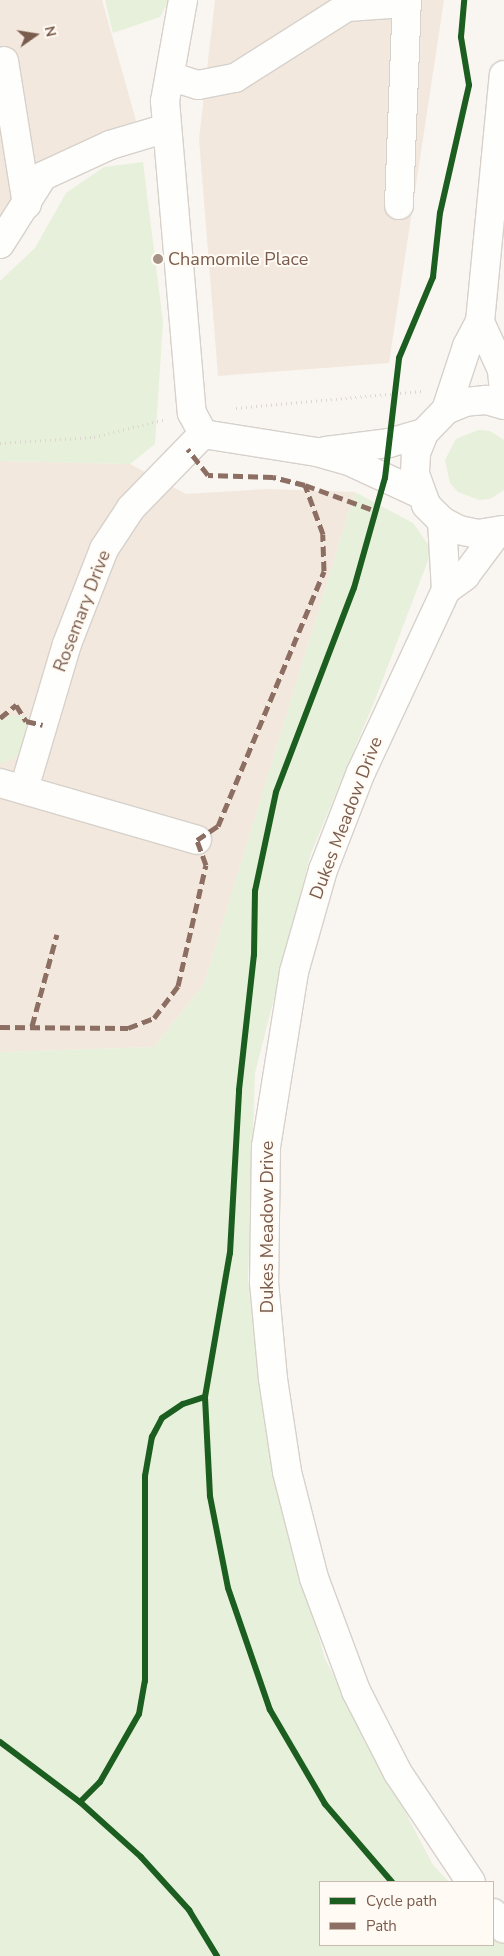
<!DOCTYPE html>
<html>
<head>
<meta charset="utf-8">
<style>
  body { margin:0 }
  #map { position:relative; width:504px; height:1956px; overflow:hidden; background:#f9f5f0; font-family:"Nunito Sans",sans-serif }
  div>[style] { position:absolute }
  .residential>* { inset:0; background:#f2e8de }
  .green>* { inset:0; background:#e7f0db }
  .path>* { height:3px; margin-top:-1.5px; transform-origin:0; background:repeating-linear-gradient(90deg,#dcd5d0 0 1px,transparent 0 5px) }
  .roads { filter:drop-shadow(1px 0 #d7d1cb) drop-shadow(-1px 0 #d7d1cb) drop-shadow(0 1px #d7d1cb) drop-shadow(0 -1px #d7d1cb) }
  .minor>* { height:28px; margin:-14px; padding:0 14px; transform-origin:14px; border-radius:14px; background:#fefefd }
  .quiet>* { height:5px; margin-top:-2.5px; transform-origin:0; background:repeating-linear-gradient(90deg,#8d6e63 0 10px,transparent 0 15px) }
  .cycleway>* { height:6px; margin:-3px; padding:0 3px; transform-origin:3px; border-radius:3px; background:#1b5e20 }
  .dots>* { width:14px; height:14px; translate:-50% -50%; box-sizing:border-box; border:2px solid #fffaf3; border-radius:50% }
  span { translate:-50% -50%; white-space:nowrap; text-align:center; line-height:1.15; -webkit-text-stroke:4px #fffaf3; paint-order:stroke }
  .poi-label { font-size:18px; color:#7a5c4d }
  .left { translate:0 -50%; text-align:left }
  .street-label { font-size:18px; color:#7a5c4d }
  .legend { position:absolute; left:319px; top:1881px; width:175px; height:65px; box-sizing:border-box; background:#fffaf3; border:1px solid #cabbb1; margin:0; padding:6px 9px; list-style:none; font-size:15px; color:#7a5c4d }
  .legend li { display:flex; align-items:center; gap:10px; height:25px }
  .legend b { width:25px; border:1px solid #cabbb1 }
  .north { position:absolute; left:10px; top:10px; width:50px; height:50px; -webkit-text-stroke:4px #fffaf3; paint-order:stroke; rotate:77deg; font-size:14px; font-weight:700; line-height:20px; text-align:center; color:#7a5c4d }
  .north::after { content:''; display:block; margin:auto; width:18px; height:22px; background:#7a5c4d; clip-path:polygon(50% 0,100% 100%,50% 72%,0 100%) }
</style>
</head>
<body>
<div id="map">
  <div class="residential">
    <i style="clip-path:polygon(0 0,102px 0,137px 124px,44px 160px,0 229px)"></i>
    <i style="clip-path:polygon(215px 0,444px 0,389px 363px,218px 376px,199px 139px)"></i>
    <i style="clip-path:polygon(0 461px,130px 464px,186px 494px,266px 489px,355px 492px,204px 984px,154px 1047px,0 1052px)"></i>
  </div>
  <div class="green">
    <i style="clip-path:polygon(105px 0,169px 0,160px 17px,113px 33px)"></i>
    <i style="clip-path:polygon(143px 162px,163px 322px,155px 444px,130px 464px,0 461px,0 281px,35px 248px,66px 193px,104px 167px)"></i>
    <i style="clip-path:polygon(478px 430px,490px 431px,504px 440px,504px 490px,490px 499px,479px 500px,458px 492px,450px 483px,445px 460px,456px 439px)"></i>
    <i style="clip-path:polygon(355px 492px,413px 523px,432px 550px,375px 700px,311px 853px,255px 1073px,248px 1279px,272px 1468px,325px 1659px,433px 1865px,449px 1882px,320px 1882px,320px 1945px,493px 1945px,493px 1929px,504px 1942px,504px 1956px,0 1956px,0 1052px,154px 1047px,204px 984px)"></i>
    <i style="clip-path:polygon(0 714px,34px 718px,22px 750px,14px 759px,0 764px)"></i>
  </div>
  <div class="path">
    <i style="left:236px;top:408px;width:187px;rotate:-5.2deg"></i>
    <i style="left:0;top:443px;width:94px;rotate:-3.7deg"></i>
    <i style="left:94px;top:437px;width:74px;rotate:-14deg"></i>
  </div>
  <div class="roads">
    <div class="minor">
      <i style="left:183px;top:0;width:103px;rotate:100.1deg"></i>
      <i style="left:165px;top:101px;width:313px;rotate:85.1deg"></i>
      <i style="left:192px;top:413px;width:24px;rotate:62deg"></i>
      <i style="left:203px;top:434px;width:115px;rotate:9deg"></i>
      <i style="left:317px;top:452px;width:33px;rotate:16deg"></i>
      <i style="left:349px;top:461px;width:78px;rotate:24.9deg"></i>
      <i style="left:4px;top:61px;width:145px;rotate:80.9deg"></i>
      <i style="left:170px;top:76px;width:29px;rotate:18deg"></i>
      <i style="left:198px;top:85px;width:38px;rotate:-11deg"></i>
      <i style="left:235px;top:78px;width:133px;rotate:-32.4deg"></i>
      <i style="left:347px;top:7px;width:58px;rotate:-3.9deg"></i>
      <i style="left:399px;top:205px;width:205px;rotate:-87.8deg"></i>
      <i style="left:0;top:244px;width:80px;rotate:-57.7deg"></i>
      <i style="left:43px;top:176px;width:74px;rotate:-24.8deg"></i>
      <i style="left:110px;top:145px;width:59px;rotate:-16.6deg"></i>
      <i style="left:480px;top:322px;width:53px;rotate:65.4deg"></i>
      <i style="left:502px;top:370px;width:21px;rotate:85deg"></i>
      <i style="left:504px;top:405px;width:19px;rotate:-164deg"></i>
      <i style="left:486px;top:400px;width:21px;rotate:175deg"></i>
      <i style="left:465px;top:402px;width:21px;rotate:157deg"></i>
      <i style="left:446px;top:410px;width:32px;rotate:134deg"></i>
      <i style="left:424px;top:433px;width:22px;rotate:112deg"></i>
      <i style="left:416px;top:453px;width:21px;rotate:93deg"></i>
      <i style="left:415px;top:474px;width:33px;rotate:70deg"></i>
      <i style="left:426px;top:505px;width:23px;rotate:45deg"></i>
      <i style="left:442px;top:521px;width:19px;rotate:28deg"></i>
      <i style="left:459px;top:530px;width:19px;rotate:12deg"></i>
      <i style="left:478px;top:534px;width:26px;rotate:-9deg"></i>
      <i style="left:446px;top:410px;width:67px;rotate:-71.8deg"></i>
      <i style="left:467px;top:346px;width:27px;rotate:-62deg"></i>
      <i style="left:480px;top:322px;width:248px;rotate:-84.5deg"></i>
      <i style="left:326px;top:451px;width:64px;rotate:-7.2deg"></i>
      <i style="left:389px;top:443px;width:36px;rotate:-16deg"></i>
      <i style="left:442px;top:521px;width:69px;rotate:86.7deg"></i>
      <i style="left:446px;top:590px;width:201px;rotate:115deg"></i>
      <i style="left:361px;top:772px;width:105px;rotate:111.2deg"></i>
      <i style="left:323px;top:870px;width:106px;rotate:105.9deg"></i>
      <i style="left:294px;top:972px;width:176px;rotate:99.1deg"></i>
      <i style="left:266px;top:1146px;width:136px;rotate:90.8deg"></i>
      <i style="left:264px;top:1282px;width:97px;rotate:84.7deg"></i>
      <i style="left:273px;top:1379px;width:94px;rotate:81.4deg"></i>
      <i style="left:287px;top:1472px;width:109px;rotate:75.7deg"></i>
      <i style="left:314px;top:1578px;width:121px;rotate:69.6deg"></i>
      <i style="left:356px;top:1691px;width:92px;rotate:62.9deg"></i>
      <i style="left:398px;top:1773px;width:131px;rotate:56.2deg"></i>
      <i style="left:446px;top:590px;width:24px;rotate:-36deg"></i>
      <i style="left:465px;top:576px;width:54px;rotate:-53.3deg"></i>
      <i style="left:0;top:783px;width:205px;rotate:16.1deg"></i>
      <i style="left:24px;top:789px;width:151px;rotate:-73.5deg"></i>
      <i style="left:67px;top:644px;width:102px;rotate:-68.7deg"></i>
      <i style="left:104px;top:549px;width:49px;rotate:-56.6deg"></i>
      <i style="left:131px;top:508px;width:103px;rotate:-45.8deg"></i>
      <i style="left:493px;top:1913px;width:19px;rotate:55deg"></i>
    </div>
  </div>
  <div class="quiet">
    <i style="left:305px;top:485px;width:76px;rotate:20.1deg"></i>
    <i style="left:0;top:718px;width:21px;rotate:-39deg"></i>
    <i style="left:16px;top:705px;width:19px;rotate:58deg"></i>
    <i style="left:26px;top:721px;width:17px;rotate:13deg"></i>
    <i style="left:32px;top:1026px;width:95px;rotate:-74.8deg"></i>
    <i style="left:0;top:1027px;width:128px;rotate:0.4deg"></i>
    <i style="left:128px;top:1028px;width:28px;rotate:-21deg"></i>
    <i style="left:154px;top:1018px;width:40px;rotate:-53deg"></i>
    <i style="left:178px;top:986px;width:124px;rotate:-77deg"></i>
    <i style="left:206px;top:865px;width:27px;rotate:-110deg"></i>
    <i style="left:197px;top:840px;width:25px;rotate:-34deg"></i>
    <i style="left:218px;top:826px;width:276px;rotate:-67.4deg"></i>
    <i style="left:324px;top:571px;width:37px;rotate:-92deg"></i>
    <i style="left:323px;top:534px;width:52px;rotate:-110.2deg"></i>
    <i style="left:305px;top:485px;width:33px;rotate:-166deg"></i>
    <i style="left:273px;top:477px;width:65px;rotate:-178.2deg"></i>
    <i style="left:208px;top:475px;width:33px;rotate:-128deg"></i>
  </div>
  <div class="cycleway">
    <i style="left:0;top:1742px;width:100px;rotate:36.9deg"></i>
    <i style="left:80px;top:1802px;width:82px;rotate:42deg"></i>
    <i style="left:141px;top:1857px;width:72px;rotate:47.8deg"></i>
    <i style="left:189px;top:1910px;width:54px;rotate:58.7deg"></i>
    <i style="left:80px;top:1802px;width:28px;rotate:-45deg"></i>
    <i style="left:100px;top:1782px;width:78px;rotate:-60.2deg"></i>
    <i style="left:139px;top:1714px;width:34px;rotate:-80deg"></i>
    <i style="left:145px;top:1681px;width:205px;rotate:-90deg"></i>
    <i style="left:145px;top:1476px;width:40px;rotate:-80deg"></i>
    <i style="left:152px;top:1437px;width:21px;rotate:-62deg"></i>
    <i style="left:162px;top:1418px;width:25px;rotate:-34deg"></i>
    <i style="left:183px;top:1404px;width:23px;rotate:-18deg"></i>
    <i style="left:392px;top:1882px;width:103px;rotate:-130.7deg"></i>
    <i style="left:325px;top:1804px;width:109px;rotate:-120.3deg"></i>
    <i style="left:270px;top:1710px;width:129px;rotate:-109deg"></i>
    <i style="left:228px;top:1588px;width:94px;rotate:-101.1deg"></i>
    <i style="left:210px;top:1496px;width:99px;rotate:-92.9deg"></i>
    <i style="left:205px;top:1397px;width:146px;rotate:-80.2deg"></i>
    <i style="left:230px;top:1253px;width:163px;rotate:-86.8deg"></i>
    <i style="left:239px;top:1090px;width:136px;rotate:-83.7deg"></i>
    <i style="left:254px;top:955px;width:64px;rotate:-89.1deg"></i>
    <i style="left:255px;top:891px;width:101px;rotate:-78deg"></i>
    <i style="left:276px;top:792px;width:218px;rotate:-69.1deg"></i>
    <i style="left:354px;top:588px;width:114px;rotate:-74.3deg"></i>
    <i style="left:385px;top:478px;width:121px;rotate:-83.3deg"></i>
    <i style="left:399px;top:358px;width:88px;rotate:-67.2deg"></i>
    <i style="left:433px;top:277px;width:64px;rotate:-83.8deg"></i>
    <i style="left:440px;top:213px;width:131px;rotate:-77.2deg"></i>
    <i style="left:469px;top:85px;width:49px;rotate:-99.5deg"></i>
    <i style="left:461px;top:37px;width:37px;rotate:-85deg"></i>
  </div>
  <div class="dots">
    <i style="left:158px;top:259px;background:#a69286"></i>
  </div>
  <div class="poi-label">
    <span class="left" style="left:168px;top:259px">Chamomile Place</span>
  </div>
  <div class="street-label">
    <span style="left:82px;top:611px;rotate:-69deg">Rosemary Drive</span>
    <span style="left:346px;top:818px;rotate:-69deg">Dukes Meadow Drive</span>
    <span style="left:267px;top:1227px;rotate:-90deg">Dukes Meadow Drive</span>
  </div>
  <ul class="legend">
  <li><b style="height:6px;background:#1b5e20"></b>Cycle path</li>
  <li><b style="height:6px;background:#8d6e63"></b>Path</li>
  </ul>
  <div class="north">N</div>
</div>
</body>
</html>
